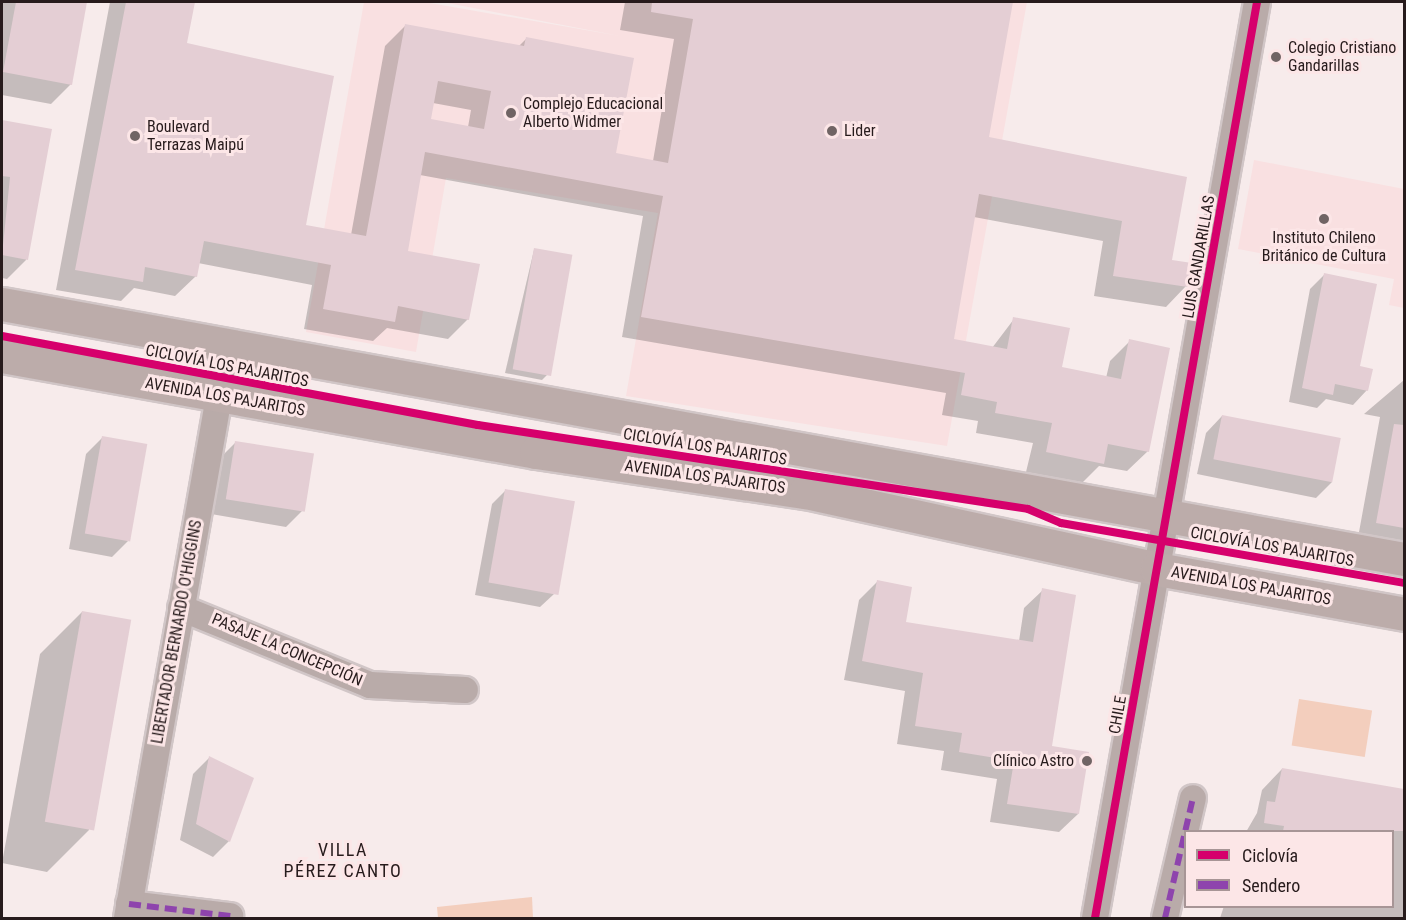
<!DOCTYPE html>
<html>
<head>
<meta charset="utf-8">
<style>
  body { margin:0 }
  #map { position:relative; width:1406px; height:920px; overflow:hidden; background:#f7ebeb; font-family:"Roboto Condensed",sans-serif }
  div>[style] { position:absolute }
  .built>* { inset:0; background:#f9e0e1 }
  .green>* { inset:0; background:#f3cebd; transform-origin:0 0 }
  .shadow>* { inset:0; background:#0003 }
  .building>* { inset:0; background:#e4ced4; transform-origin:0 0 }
  .roads { filter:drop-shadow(2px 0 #d1c6c7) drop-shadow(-2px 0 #d1c6c7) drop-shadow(0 2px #d1c6c7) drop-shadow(0 -2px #d1c6c7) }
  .minor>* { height:26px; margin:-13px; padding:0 13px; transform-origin:13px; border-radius:13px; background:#b9aba9 }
  .major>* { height:33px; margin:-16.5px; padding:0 16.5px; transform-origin:16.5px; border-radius:16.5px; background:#bcacaa }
  .quiet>* { height:6px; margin-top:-3px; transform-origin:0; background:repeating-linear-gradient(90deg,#8e44ad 0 12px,transparent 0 18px) }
  .cycleway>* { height:8px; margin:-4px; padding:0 4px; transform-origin:4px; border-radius:4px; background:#d6006c }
  .dots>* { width:16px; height:16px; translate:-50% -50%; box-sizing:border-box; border:3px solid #fce6e7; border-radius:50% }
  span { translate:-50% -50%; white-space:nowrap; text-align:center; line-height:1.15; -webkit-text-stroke:6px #fce6e7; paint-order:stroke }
  .poi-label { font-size:16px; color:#271b1c }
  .left { translate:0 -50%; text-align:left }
  .right { translate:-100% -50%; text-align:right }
  .street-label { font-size:16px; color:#271b1c }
  .neighbourhood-label { font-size:18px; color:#271b1c; letter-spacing:1.5px }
  .frame { position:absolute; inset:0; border:3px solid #271b1c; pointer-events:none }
  .legend { position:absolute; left:1184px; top:830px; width:210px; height:78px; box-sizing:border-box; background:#fce6e7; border:2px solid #a79596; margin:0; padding:8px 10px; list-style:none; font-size:18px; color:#271b1c }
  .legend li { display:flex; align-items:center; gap:12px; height:30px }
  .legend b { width:30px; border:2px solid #a79596 }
</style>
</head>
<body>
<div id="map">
  <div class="built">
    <i style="clip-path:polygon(364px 2px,424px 2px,620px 36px,442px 2px,1027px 2px,947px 446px,626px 396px,658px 213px,446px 178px,416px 352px,306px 332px)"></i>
    <i style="clip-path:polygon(1254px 160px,1404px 189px,1404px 308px,1389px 305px,1394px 279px,1238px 249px)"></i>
  </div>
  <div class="green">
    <i style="left:1299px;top:699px;width:74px;height:47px;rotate:9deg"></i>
    <i style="clip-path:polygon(532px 897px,533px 918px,438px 918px,437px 907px)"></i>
  </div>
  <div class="shadow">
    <i style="clip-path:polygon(2px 2px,85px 2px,71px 84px,51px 104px,2px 95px)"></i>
    <i style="clip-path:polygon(evenodd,110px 2px,193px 2px,185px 44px,304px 227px,351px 235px,385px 46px,405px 26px,519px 46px,527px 38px,614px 154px,653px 161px,674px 39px,620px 30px,625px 2px,1011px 2px,987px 138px,1186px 178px,1170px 261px,1186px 286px,1166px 307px,1094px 296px,1103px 241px,974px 217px,952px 340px,992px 348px,1014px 319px,1060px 369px,1106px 378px,1110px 361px,1130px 341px,1148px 451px,1127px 471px,1099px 466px,1082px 483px,1026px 472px,1033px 443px,976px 433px,978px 421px,942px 415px,946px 393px,622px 337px,643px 216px,420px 175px,406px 252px,468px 319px,448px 339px,387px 328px,373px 341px,304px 329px,312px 285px,198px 263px,196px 276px,175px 296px,134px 288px,121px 301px,56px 290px,110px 2px,433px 103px,471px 110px,468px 127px,430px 120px,433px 103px)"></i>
    <i style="clip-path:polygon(2px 121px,50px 130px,26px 260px,7px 279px,2px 278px)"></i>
    <i style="clip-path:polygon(534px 250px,547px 375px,542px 380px,505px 373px)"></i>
    <i style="clip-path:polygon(1324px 275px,1367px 390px,1353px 405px,1326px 399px,1317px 408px,1289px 402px,1310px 289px)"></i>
    <i style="clip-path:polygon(1404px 380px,1404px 552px,1357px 543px,1380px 417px,1364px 414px)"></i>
    <i style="clip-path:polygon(1222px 416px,1332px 482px,1316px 498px,1197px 474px,1206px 433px)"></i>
    <i style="clip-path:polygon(102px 438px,128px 541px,112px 557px,69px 549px,86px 454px)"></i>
    <i style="clip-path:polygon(236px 442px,302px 511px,286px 527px,211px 514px,220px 458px)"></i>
    <i style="clip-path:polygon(506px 490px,554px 594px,540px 607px,475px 595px,492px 504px)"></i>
    <i style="clip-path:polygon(877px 582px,904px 623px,1019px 641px,1024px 608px,1043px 590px,1051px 747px,1078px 814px,1059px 832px,990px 822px,997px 779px,941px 770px,944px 751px,897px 744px,905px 691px,844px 680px,859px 600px)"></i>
    <i style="clip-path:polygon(82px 612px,89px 830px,47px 872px,2px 863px,40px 654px)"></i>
    <i style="clip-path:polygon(209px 758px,229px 841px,213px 857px,180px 840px,193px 774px)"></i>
    <i style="clip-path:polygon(1282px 769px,1404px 791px,1404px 918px,1220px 918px,1224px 906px,1392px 906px,1392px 832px,1246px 832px,1257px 813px,1262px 790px)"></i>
  </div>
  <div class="building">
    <i style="clip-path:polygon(16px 2px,87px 2px,72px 85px,3px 72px)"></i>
    <i style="clip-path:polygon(evenodd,126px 2px,195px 2px,187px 43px,334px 76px,306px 225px,366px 236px,405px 24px,524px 46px,526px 37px,634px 58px,616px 153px,668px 163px,693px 19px,651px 12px,652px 2px,1013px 2px,989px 137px,1187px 177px,1172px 260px,1192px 263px,1188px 287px,1113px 276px,1122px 221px,979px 194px,954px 339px,1007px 349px,1013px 317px,1070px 328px,1062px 367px,1121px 379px,1129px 339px,1170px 348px,1149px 452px,1108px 444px,1104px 464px,1046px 452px,1052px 423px,995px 413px,997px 402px,961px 395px,965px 373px,641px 317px,663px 196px,425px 152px,408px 251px,480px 264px,469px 320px,398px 306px,395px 322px,323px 309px,331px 265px,204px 241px,197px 277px,145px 267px,143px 282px,75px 270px,126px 2px,438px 81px,491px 91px,484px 129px,431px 119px,438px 81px)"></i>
    <i style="clip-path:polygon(2px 120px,52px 129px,28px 260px,2px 255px,10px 177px,2px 176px)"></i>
    <i style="left:534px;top:248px;width:39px;height:123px;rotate:10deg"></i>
    <i style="clip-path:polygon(1324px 273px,1377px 284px,1360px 366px,1373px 369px,1368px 391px,1335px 384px,1333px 395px,1302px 388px)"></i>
    <i style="left:1222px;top:415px;width:121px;height:45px;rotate:11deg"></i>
    <i style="clip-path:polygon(1394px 424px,1404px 425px,1404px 528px,1376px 523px)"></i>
    <i style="left:102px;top:436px;width:46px;height:99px;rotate:10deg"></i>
    <i style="left:235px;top:441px;width:80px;height:59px;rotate:9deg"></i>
    <i style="left:505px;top:489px;width:71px;height:95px;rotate:10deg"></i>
    <i style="clip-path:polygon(877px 580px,912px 587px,906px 622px,1033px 642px,1042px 588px,1076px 595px,1052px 746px,1089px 752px,1079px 814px,1007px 804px,1014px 761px,959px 752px,962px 733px,915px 726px,923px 673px,862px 661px)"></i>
    <i style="left:82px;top:611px;width:50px;height:214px;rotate:10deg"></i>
    <i style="clip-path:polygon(209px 756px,254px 778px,230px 842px,196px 824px)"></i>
    <i style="clip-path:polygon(1282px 768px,1404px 789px,1404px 831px,1283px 831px,1284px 826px,1264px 823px,1267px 801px,1275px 802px)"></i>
  </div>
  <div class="roads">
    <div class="minor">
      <i style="left:181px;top:608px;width:204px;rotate:22.2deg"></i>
      <i style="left:370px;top:685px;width:95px;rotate:3deg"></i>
      <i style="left:129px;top:904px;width:102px;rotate:6.8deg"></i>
      <i style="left:127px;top:918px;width:581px;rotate:-79.99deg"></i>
      <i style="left:1095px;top:918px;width:930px;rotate:-79.97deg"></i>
      <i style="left:1165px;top:918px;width:123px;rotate:-76.9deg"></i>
    </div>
    <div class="major">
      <i style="left:2px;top:304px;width:1425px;rotate:10.31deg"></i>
      <i style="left:2px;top:356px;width:543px;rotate:10.19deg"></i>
      <i style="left:536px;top:452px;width:272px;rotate:8.5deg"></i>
      <i style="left:805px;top:492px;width:360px;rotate:12.3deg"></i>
      <i style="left:1157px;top:569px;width:251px;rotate:10.3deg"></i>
    </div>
  </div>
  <div class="quiet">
    <i style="left:129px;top:904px;width:102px;rotate:6.8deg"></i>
    <i style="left:1165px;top:918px;width:123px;rotate:-76.9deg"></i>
  </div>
  <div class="cycleway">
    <i style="left:2px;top:336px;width:484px;rotate:10.6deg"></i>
    <i style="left:478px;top:425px;width:556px;rotate:8.68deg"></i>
    <i style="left:1028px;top:509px;width:36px;rotate:23deg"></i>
    <i style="left:1061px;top:523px;width:348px;rotate:9.9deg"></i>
    <i style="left:1095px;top:918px;width:930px;rotate:-79.97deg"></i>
  </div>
  <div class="dots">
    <i style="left:1276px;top:57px;background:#706464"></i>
    <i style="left:511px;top:113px;background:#706464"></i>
    <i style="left:832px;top:131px;background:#706464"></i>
    <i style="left:135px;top:136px;background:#706464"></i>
    <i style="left:1324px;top:219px;background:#706464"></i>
    <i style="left:1087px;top:761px;background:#706464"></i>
  </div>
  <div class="poi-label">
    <span class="left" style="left:1288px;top:57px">Colegio Cristiano<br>Gandarillas</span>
    <span class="left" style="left:523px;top:113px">Complejo Educacional<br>Alberto Widmer</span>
    <span class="left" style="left:147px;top:136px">Boulevard<br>Terrazas Maipú</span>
    <span class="left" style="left:844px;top:131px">Lider</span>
    <span style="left:1324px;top:247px">Instituto Chileno<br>Británico de Cultura</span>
    <span class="right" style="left:1074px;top:761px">Clínico Astro</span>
  </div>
  <div class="street-label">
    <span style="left:1199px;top:257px;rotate:-80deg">LUIS GANDARILLAS</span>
    <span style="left:227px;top:366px;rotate:11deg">CICLOVÍA LOS PAJARITOS</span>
    <span style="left:225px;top:397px;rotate:10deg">AVENIDA LOS PAJARITOS</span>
    <span style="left:705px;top:447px;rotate:9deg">CICLOVÍA LOS PAJARITOS</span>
    <span style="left:705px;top:477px;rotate:8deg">AVENIDA LOS PAJARITOS</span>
    <span style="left:1272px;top:547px;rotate:10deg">CICLOVÍA LOS PAJARITOS</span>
    <span style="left:1251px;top:586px;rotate:10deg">AVENIDA LOS PAJARITOS</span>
    <span style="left:177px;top:632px;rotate:-80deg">LIBERTADOR BERNARDO O'HIGGINS</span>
    <span style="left:287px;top:650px;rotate:23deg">PASAJE LA CONCEPCIÓN</span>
    <span style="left:1118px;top:715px;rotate:-80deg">CHILE</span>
  </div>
  <div class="neighbourhood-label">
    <span style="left:343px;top:861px">VILLA<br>PÉREZ CANTO</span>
  </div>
  <div class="frame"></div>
  <ul class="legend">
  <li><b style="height:8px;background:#d6006c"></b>Ciclovía</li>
  <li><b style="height:8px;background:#8e44ad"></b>Sendero</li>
  </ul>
</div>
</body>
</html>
